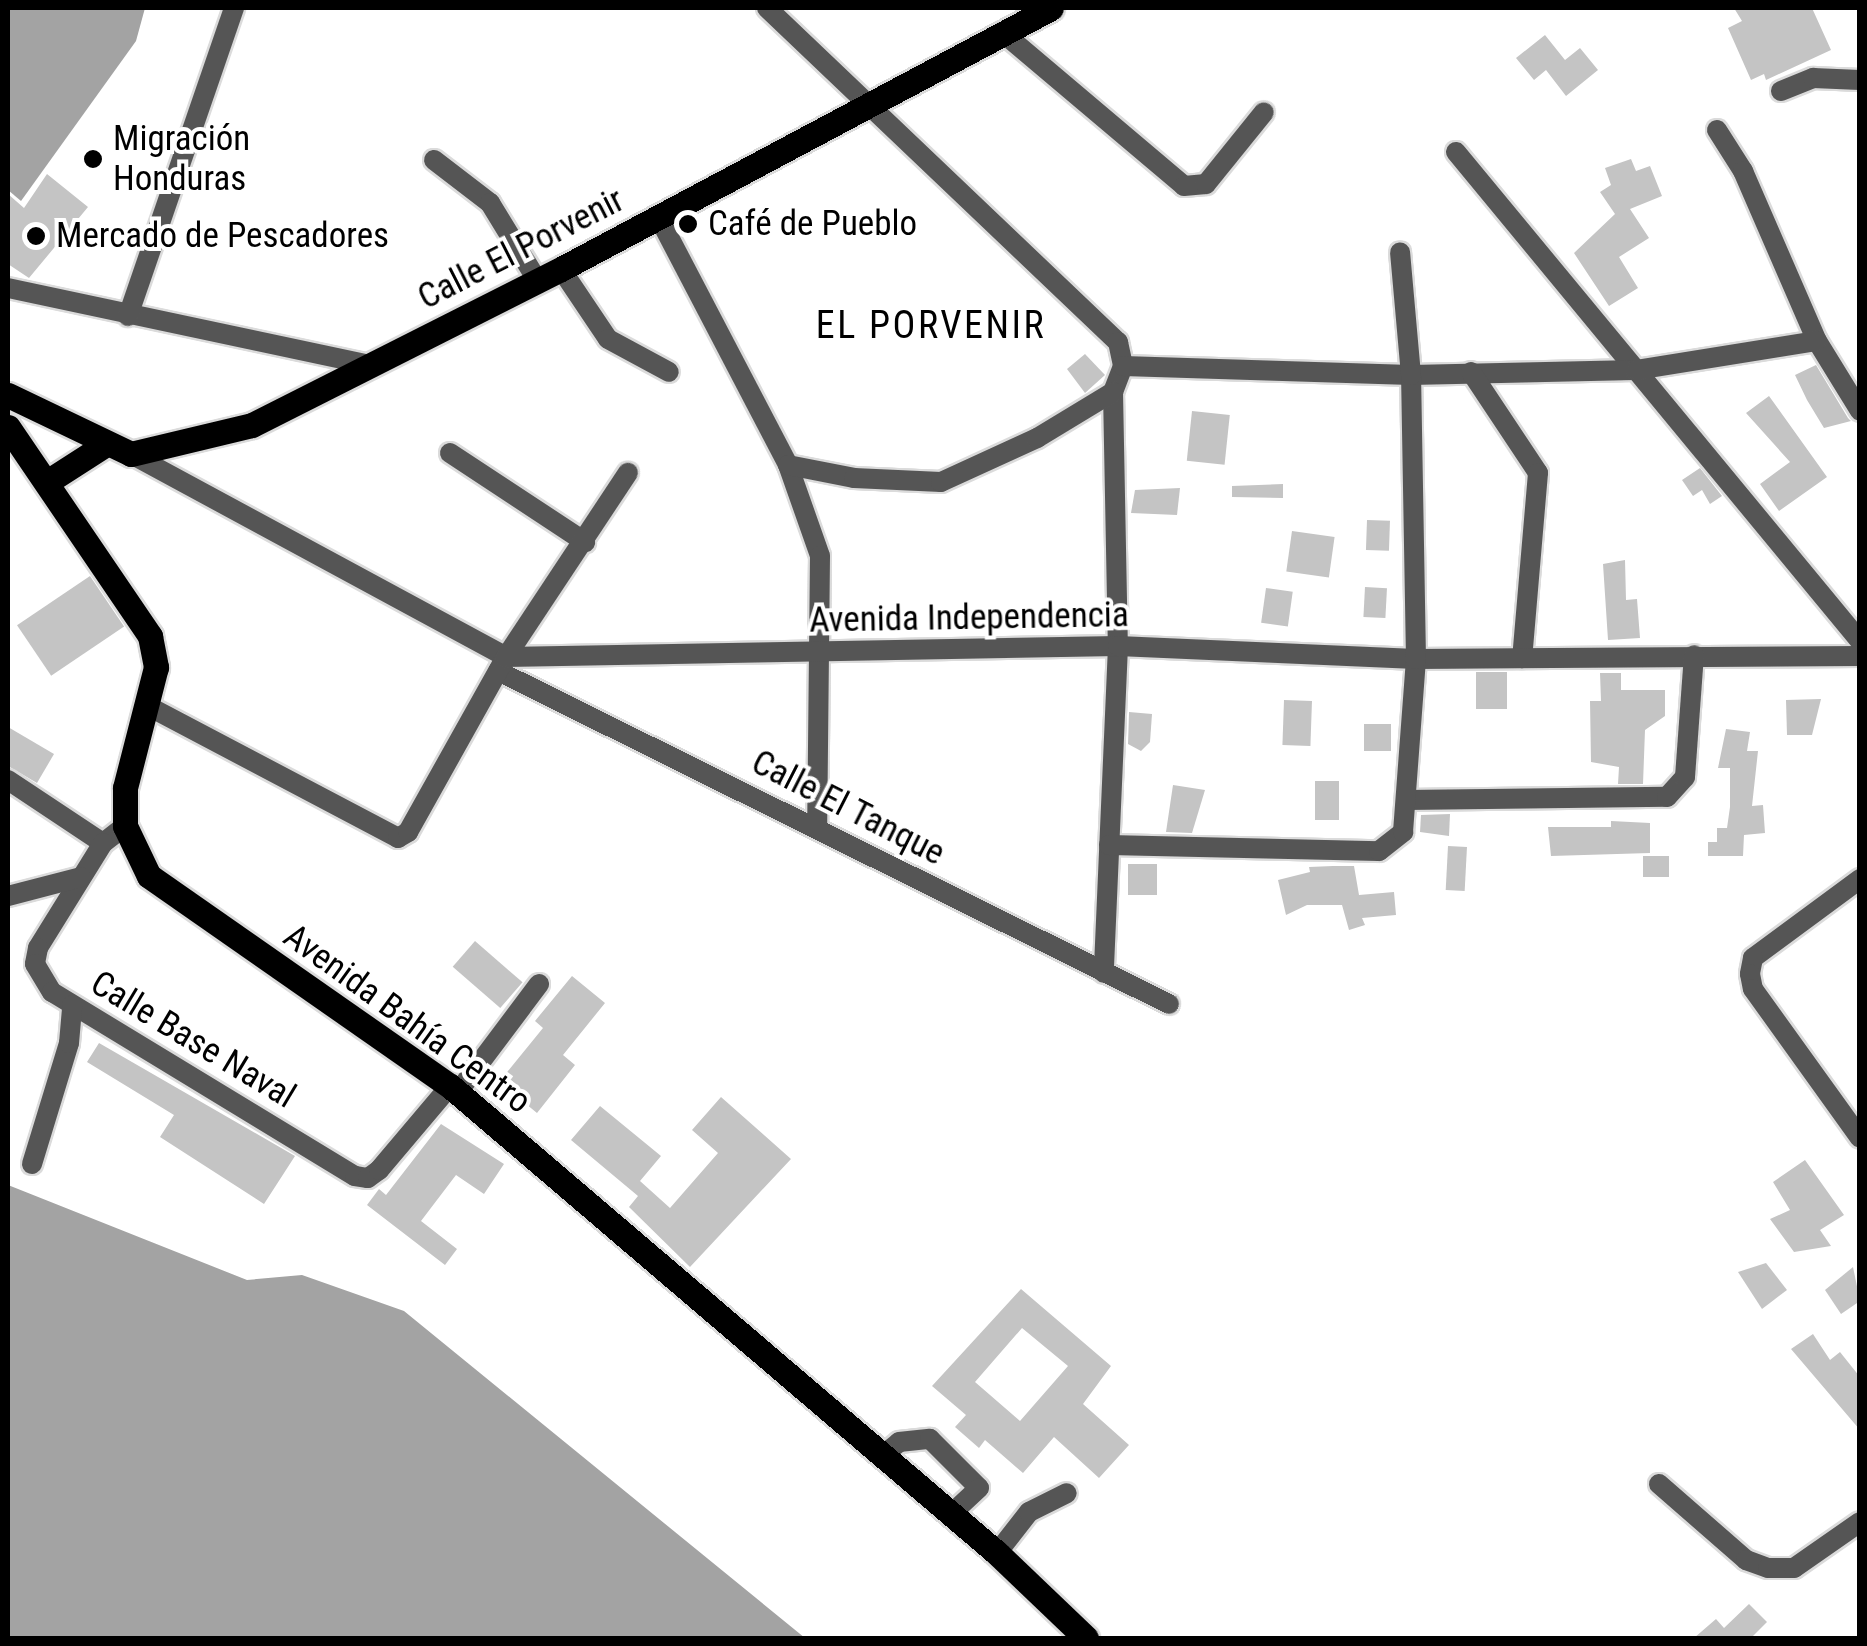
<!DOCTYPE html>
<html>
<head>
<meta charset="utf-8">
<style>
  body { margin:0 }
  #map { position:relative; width:1867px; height:1646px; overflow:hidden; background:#fff; font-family:"Roboto Condensed",sans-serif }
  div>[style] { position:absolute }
  .water>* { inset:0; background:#a3a3a3 }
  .building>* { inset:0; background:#c4c4c4; transform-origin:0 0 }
  .roads { filter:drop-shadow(2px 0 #dbdbdb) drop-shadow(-2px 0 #dbdbdb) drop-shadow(0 2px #dbdbdb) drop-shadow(0 -2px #dbdbdb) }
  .minor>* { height:20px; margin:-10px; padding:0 10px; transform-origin:10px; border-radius:10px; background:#555 }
  .major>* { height:25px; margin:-12.5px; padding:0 12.5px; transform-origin:12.5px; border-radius:12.5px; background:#000 }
  .dots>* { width:28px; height:28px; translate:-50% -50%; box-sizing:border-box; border:5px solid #fff; border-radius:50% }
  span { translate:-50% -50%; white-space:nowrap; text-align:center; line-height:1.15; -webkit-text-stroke:8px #fff; paint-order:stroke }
  .poi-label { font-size:35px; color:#000 }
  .left { translate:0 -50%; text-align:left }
  .street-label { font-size:35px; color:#000 }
  .neighbourhood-label { font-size:38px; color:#000; letter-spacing:2.5px }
  .frame { position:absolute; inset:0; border:10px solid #000; pointer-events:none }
</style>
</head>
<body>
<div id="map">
  <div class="water">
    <i style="clip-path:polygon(8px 8px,145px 8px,136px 41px,21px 201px,8px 190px)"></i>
    <i style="clip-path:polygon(8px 1185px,247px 1280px,302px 1275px,404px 1311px,805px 1638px,8px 1638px)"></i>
  </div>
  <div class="building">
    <i style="clip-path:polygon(1734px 8px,1812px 8px,1831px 50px,1766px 80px,1764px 74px,1751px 80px,1728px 28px,1742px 21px)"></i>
    <i style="clip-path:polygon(1545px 35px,1565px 60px,1580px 48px,1598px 70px,1566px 96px,1546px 70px,1534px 80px,1516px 58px)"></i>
    <i style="clip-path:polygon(1631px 159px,1636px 171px,1650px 166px,1662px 196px,1630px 209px,1649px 238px,1619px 257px,1638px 288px,1609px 306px,1574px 253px,1615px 214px,1600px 192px,1611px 185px,1605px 168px)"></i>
    <i style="clip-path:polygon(47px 174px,88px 207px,29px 278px,8px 264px,8px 194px,24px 208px)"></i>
    <i style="clip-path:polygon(1085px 354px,1105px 375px,1085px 393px,1067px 369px)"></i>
    <i style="clip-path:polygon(1816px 365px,1848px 418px,1851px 421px,1824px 428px,1807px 400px,1795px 375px)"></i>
    <i style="clip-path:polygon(1769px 396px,1827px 477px,1779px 511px,1760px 484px,1790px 462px,1746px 413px)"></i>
    <i style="left:1192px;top:411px;width:38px;height:50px;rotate:6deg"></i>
    <i style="clip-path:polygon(1700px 468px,1722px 496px,1710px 504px,1702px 490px,1693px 496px,1682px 480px)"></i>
    <i style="clip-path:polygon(1283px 484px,1283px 498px,1232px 497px,1232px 486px)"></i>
    <i style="clip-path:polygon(1180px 488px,1177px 515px,1131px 513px,1135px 490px)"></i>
    <i style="left:1367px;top:520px;width:23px;height:30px;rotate:2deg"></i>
    <i style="left:1292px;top:531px;width:43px;height:41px;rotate:8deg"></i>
    <i style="clip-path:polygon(1625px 560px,1626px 600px,1637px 599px,1640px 638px,1608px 640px,1603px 564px)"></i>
    <i style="left:90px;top:576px;width:61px;height:88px;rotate:56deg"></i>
    <i style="left:1365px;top:587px;width:22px;height:30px;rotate:3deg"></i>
    <i style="left:1266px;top:588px;width:27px;height:35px;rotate:8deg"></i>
    <i style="left:1476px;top:672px;width:31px;height:37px"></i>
    <i style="clip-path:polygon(1600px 673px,1621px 673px,1621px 690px,1665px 690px,1665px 716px,1645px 730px,1643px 784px,1618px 784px,1619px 767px,1591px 762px,1590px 701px,1601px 701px)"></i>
    <i style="clip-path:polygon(1821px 699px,1812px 735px,1787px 735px,1786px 700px)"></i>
    <i style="left:1284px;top:700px;width:28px;height:45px;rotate:2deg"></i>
    <i style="clip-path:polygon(1129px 712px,1152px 714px,1150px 742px,1141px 751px,1128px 744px)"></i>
    <i style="left:1364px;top:724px;width:27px;height:27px"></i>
    <i style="clip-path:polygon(8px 727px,54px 754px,37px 783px,8px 766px)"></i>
    <i style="clip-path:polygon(1726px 729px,1750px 732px,1747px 751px,1758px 751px,1752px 806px,1763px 805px,1765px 833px,1744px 835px,1743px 856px,1708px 856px,1708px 842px,1717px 842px,1717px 828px,1727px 828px,1730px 807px,1730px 768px,1718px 768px)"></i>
    <i style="left:1315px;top:781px;width:24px;height:39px"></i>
    <i style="clip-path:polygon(1173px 785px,1205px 790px,1192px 833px,1166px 832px)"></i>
    <i style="clip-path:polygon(1450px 814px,1449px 836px,1420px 832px,1421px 815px)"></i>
    <i style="clip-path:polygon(1611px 821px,1650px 823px,1650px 853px,1551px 856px,1548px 827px,1611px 827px)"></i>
    <i style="left:1448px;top:846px;width:19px;height:44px;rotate:3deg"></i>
    <i style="left:1643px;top:856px;width:26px;height:21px"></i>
    <i style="left:1128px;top:864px;width:29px;height:31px"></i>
    <i style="clip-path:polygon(1333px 866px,1354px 866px,1359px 895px,1394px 892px,1396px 915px,1362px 918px,1365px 925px,1349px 930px,1342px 905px,1307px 905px,1286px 915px,1278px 880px,1310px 872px,1309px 867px)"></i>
    <i style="left:475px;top:941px;width:63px;height:34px;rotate:41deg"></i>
    <i style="clip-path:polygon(572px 976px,605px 1003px,563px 1055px,575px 1065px,537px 1113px,499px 1082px,543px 1028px,535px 1021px)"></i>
    <i style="clip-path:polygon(99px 1043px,295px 1156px,264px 1204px,160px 1137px,174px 1115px,87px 1062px)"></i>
    <i style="clip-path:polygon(721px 1097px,791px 1159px,690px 1267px,629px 1207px,638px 1196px,571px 1140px,600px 1106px,661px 1156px,640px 1181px,670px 1208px,718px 1153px,692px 1130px)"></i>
    <i style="clip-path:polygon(441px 1124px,504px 1164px,484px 1194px,456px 1175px,421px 1221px,457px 1249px,445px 1265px,367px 1205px,379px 1189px,386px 1195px)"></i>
    <i style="clip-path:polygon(1805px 1160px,1844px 1215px,1820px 1230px,1831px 1246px,1794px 1252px,1770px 1219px,1790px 1210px,1773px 1182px)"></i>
    <i style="clip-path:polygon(1766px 1263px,1787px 1290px,1762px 1309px,1738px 1272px)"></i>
    <i style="clip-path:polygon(1853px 1267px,1860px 1301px,1841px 1314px,1825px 1290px)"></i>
    <i style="clip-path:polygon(evenodd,1021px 1289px,1111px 1366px,1083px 1404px,1129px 1445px,1099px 1478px,1054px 1437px,1023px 1473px,985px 1440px,979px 1448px,955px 1427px,966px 1415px,932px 1386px,1021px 1289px,1022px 1328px,1068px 1366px,1020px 1421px,975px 1382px,1022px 1328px)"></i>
    <i style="clip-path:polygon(1813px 1334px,1830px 1360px,1840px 1352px,1860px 1377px,1860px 1430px,1791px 1349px)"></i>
    <i style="clip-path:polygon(1749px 1604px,1767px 1622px,1751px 1638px,1694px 1638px,1716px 1619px,1724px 1628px)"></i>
  </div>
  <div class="roads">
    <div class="minor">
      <i style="left:767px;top:8px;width:485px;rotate:43.6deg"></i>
      <i style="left:1118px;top:342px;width:25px;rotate:78deg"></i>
      <i style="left:1123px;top:366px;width:28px;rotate:111deg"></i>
      <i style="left:1113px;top:392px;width:254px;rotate:88.9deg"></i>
      <i style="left:1118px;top:646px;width:327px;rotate:92.5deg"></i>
      <i style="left:1002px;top:32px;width:238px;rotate:40.2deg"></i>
      <i style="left:1184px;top:186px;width:22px;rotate:-5deg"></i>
      <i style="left:1206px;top:184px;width:92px;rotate:-51.1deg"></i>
      <i style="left:1781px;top:91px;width:35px;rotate:-22deg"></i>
      <i style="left:1813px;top:78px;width:47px;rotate:2.4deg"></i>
      <i style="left:1717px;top:130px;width:49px;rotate:57.6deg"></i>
      <i style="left:1743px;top:171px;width:185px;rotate:66.5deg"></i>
      <i style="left:1817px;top:341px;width:82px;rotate:58.4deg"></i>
      <i style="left:1456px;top:152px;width:634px;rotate:50.44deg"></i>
      <i style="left:434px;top:160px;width:71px;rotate:37.5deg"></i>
      <i style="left:490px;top:203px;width:90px;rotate:58.6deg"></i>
      <i style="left:659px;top:218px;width:279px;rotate:62.4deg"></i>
      <i style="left:788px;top:465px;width:96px;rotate:70.6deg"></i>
      <i style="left:820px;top:556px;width:272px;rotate:90.6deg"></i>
      <i style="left:561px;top:269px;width:84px;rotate:56.1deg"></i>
      <i style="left:608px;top:339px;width:69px;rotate:28.4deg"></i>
      <i style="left:8px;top:288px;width:371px;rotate:12deg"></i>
      <i style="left:128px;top:316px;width:326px;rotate:-71deg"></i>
      <i style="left:1123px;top:366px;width:288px;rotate:1.8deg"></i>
      <i style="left:1411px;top:375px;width:225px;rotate:-1.3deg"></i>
      <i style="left:1636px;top:370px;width:183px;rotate:-9.1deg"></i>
      <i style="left:1471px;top:372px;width:121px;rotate:56.4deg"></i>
      <i style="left:1538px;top:473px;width:186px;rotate:94.9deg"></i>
      <i style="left:450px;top:453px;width:162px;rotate:33.4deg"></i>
      <i style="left:131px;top:454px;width:426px;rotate:28.4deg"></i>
      <i style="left:506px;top:657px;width:612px;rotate:-1.03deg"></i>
      <i style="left:1118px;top:646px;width:298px;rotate:2.5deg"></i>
      <i style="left:1416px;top:659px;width:444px;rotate:-0.4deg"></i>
      <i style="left:788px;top:465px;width:67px;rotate:11.1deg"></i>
      <i style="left:854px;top:478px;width:87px;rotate:2.6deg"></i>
      <i style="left:941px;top:482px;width:106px;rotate:-24.6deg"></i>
      <i style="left:1037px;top:438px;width:89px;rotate:-31.2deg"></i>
      <i style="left:498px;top:671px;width:749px;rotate:26.39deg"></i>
      <i style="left:146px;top:705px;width:285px;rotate:27.8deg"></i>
      <i style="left:398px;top:838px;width:12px;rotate:-31deg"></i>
      <i style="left:408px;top:832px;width:201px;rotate:-60.8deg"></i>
      <i style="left:506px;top:657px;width:221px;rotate:-56.5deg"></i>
      <i style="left:8px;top:780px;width:114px;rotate:33.6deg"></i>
      <i style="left:1407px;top:800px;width:260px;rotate:-0.7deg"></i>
      <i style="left:1667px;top:797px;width:27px;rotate:-48deg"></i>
      <i style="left:1685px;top:777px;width:122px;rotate:-85.8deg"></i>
      <i style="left:125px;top:826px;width:28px;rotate:142deg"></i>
      <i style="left:103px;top:843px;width:123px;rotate:121.8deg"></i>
      <i style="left:38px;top:948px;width:16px;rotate:101deg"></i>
      <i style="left:35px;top:964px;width:33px;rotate:59deg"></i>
      <i style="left:52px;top:992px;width:354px;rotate:31.3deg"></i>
      <i style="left:355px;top:1176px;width:13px;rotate:9deg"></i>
      <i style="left:368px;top:1178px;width:14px;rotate:-36deg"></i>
      <i style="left:379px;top:1170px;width:110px;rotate:-49.8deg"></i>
      <i style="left:1109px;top:845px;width:270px;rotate:1.3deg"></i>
      <i style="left:1379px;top:851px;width:31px;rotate:-38deg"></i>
      <i style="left:1403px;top:832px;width:173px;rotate:-85.7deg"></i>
      <i style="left:1416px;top:659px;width:284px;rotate:-91deg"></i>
      <i style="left:1411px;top:375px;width:123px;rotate:-95.1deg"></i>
      <i style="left:1860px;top:879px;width:133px;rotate:143.6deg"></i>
      <i style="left:1753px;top:958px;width:16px;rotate:101deg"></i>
      <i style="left:1750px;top:974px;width:15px;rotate:79deg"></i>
      <i style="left:1753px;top:989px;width:183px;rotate:54.3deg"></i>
      <i style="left:8px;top:896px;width:75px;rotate:-14.6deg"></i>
      <i style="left:458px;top:1092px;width:135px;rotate:-53.1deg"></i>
      <i style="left:32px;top:1164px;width:127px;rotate:-73deg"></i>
      <i style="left:69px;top:1043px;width:38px;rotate:-85deg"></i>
      <i style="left:882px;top:1456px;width:22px;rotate:-39deg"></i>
      <i style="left:899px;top:1442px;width:31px;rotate:-6deg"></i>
      <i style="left:930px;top:1439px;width:69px;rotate:45deg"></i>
      <i style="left:979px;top:1488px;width:37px;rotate:137deg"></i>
      <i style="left:1659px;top:1484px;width:116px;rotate:41.1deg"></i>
      <i style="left:1746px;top:1560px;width:23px;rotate:20deg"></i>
      <i style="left:1768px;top:1568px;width:26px"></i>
      <i style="left:1794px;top:1568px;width:80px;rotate:-34.9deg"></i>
      <i style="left:997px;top:1553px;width:52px;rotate:-52deg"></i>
      <i style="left:1029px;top:1512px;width:42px;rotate:-26.6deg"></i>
    </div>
    <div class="major">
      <i style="left:8px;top:395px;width:136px;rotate:25.6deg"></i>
      <i style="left:131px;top:454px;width:124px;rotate:-13.5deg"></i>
      <i style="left:252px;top:425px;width:346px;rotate:-26.8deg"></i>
      <i style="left:561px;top:269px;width:555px;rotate:-28.04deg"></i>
      <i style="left:8px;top:427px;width:253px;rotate:55.8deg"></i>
      <i style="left:150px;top:636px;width:32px;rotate:79deg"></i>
      <i style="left:156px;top:667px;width:125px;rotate:104.4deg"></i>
      <i style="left:125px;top:788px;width:38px;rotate:90deg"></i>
      <i style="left:125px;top:826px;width:55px;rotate:64.4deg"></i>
      <i style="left:149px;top:876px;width:367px;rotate:34.9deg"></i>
      <i style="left:450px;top:1086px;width:719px;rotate:40.49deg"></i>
      <i style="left:997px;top:1553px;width:123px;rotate:43.7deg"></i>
      <i style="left:47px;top:482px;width:67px;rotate:-32.7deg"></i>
    </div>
  </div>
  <div class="dots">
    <i style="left:93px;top:159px;background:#000"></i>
    <i style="left:688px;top:224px;background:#000"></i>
    <i style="left:36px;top:236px;background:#000"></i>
  </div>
  <div class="poi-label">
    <span class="left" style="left:113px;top:159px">Migración<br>Honduras</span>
    <span class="left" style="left:708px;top:224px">Café de Pueblo</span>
    <span class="left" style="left:56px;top:236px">Mercado de Pescadores</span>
  </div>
  <div class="street-label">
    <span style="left:521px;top:249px;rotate:-27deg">Calle El Porvenir</span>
    <span style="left:969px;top:618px;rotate:-1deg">Avenida Independencia</span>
    <span style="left:848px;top:808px;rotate:27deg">Calle El Tanque</span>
    <span style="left:407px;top:1019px;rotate:36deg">Avenida Bahía Centro</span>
    <span style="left:193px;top:1040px;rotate:31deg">Calle Base Naval</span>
  </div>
  <div class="neighbourhood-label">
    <span style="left:931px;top:326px">EL PORVENIR</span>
  </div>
  <div class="frame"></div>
</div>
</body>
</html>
